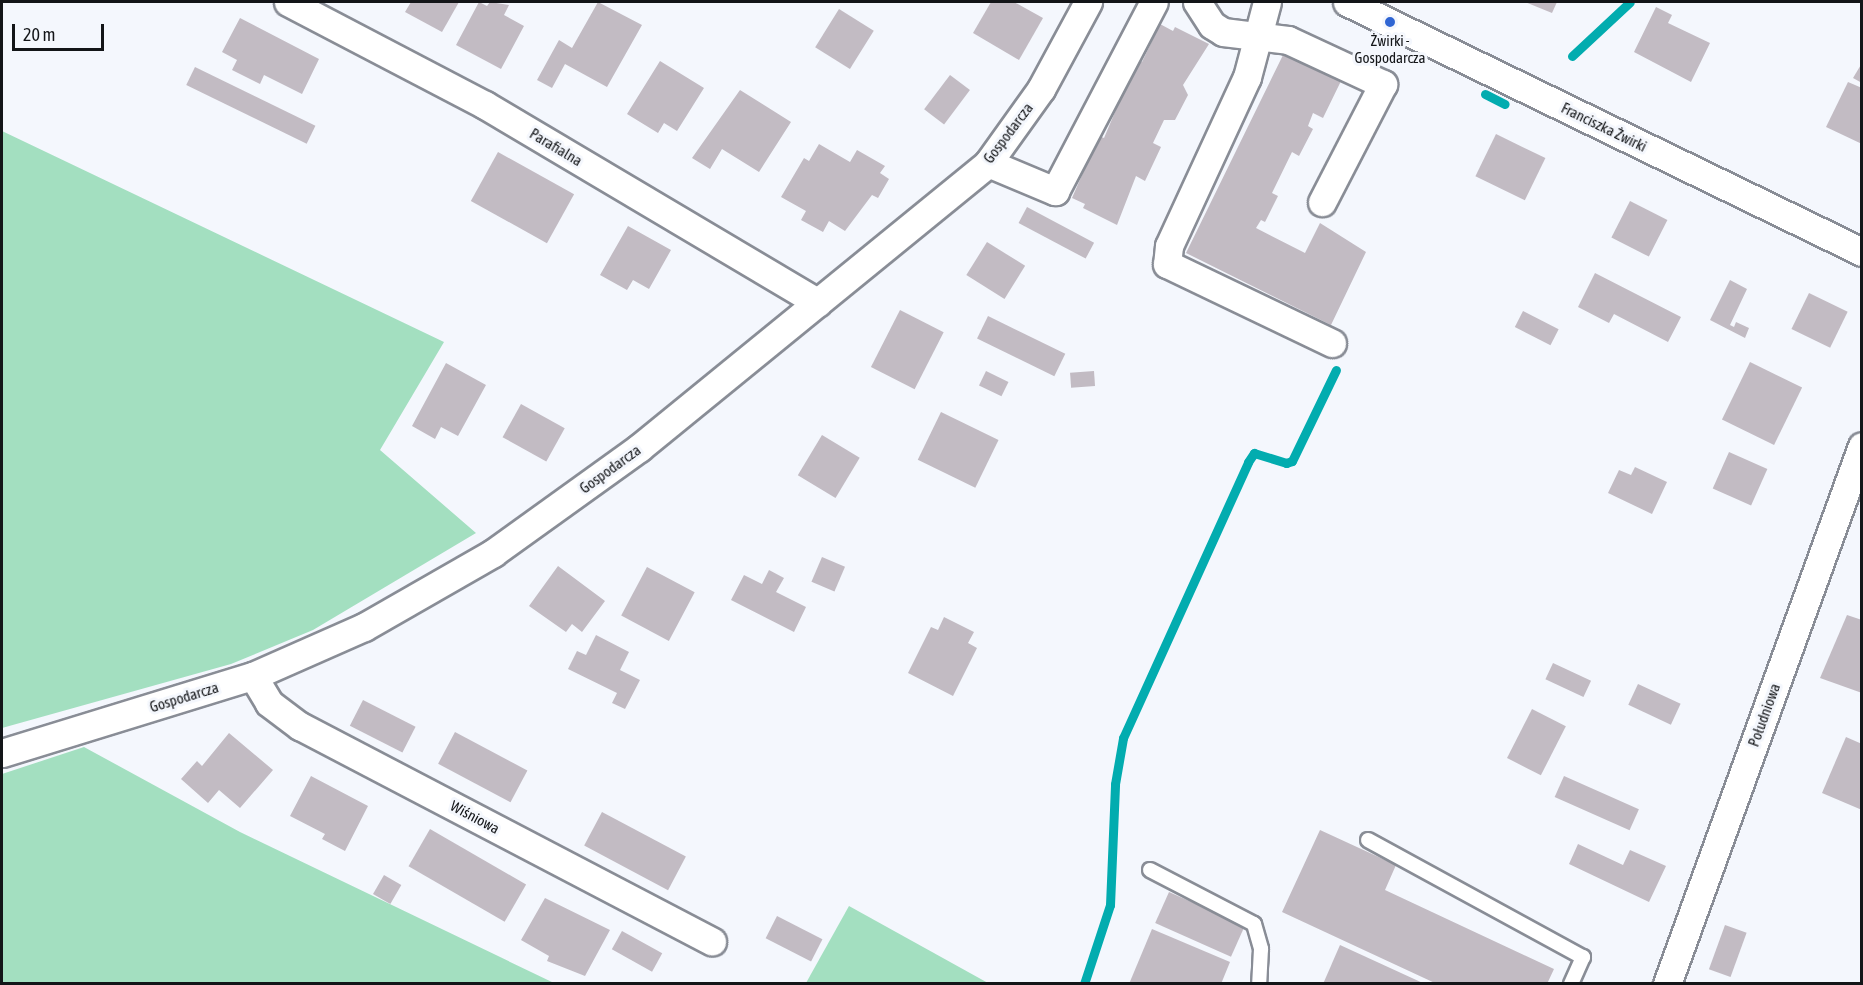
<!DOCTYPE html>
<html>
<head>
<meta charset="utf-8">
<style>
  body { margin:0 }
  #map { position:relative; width:1863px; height:985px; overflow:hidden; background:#f4f7fd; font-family:"Asap Condensed",sans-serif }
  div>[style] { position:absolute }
  .green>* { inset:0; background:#a3dfc0 }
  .stream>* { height:9px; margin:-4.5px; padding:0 4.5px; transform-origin:4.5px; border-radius:4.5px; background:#02acaf }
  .building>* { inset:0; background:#c2bbc3; transform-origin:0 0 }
  .roads { filter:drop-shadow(2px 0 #898d96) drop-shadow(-2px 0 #898d96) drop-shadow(0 2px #898d96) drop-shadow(0 -2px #898d96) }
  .lane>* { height:14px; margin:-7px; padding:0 7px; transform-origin:7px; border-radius:7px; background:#fff }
  .street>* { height:27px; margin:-13.5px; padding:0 13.5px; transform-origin:13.5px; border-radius:13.5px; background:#fff }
  .dots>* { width:16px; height:16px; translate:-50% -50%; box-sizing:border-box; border:3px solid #f4f7fd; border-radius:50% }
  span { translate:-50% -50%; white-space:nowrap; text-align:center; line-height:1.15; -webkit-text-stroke:6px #f4f7fd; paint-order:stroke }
  .poi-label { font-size:15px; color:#131518 }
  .street-label { font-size:15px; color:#131518 }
  .frame { position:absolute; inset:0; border:3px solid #131518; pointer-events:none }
  .scale { position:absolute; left:12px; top:24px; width:92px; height:27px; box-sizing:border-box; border:3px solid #131518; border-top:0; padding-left:8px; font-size:18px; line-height:21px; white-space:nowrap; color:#131518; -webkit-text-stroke:4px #f4f7fd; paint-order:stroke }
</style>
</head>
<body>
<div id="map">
  <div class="green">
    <i style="clip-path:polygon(2px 131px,444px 342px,380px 450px,476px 533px,313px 630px,231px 664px,2px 728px)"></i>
    <i style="clip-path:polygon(84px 747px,240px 832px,554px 983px,2px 983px,2px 774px)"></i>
    <i style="clip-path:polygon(849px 906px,988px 983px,806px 983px)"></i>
  </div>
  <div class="stream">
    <i style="left:1572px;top:56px;width:79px;rotate:-43deg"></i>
    <i style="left:1485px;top:94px;width:22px;rotate:27deg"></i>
    <i style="left:1084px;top:984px;width:83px;rotate:-71.8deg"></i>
    <i style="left:1110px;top:905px;width:121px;rotate:-87.6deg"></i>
    <i style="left:1115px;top:784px;width:47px;rotate:-80.1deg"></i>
    <i style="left:1123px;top:738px;width:303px;rotate:-65.6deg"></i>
    <i style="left:1248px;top:462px;width:11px;rotate:-56deg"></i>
    <i style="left:1254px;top:453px;width:34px;rotate:17deg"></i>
    <i style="left:1286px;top:463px;width:6px;rotate:-18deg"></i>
    <i style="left:1292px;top:461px;width:101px;rotate:-64.2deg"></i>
  </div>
  <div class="building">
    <i style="clip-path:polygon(411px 2px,459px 2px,442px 32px,405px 12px)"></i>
    <i style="clip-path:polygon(479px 2px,487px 6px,490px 2px,509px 5px,504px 15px,524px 26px,501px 69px,456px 45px)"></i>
    <i style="clip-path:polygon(598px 2px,642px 25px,607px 87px,565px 64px,552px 88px,537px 80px,559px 40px,572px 48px)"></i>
    <i style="clip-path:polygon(991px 2px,1014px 2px,1043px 18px,1019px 60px,973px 33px)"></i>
    <i style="clip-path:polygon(1525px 2px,1557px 2px,1552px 13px)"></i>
    <i style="clip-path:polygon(1656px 7px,1672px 15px,1668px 23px,1710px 43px,1691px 82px,1634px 52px)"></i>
    <i style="left:839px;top:9px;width:41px;height:45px;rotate:32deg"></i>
    <i style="clip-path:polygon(240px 18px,319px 59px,302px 94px,264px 75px,260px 84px,232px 70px,237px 60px,222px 52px)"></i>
    <i style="clip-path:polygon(1160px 24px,1173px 31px,1175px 27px,1209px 44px,1183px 85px,1188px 95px,1175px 120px,1164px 120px,1153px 143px,1161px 147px,1145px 181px,1136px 176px,1117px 225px,1083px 208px,1085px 204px,1072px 198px,1099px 136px,1104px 138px,1137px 60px,1142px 62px)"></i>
    <i style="clip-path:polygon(1284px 53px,1341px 81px,1323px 118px,1313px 113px,1308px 126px,1313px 129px,1299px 156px,1292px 152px,1272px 193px,1278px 196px,1265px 222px,1261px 220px,1256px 228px,1305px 253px,1320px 223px,1366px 252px,1331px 325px,1186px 253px)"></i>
    <i style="clip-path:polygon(660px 61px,704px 88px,677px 131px,664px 123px,658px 133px,627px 114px)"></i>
    <i style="clip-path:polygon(1862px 63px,1862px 83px,1853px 78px)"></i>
    <i style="left:195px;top:67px;width:134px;height:20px;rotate:26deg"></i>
    <i style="left:950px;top:75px;width:25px;height:43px;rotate:37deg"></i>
    <i style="clip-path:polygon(1848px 82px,1862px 88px,1862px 144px,1826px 127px)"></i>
    <i style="clip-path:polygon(740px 90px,791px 122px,759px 172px,722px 149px,710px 169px,692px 158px)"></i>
    <i style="left:1496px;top:134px;width:55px;height:47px;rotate:26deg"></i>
    <i style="clip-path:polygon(819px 144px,850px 162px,857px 150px,885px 166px,880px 173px,889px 179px,878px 198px,872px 195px,845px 231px,829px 221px,823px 232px,801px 220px,806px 211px,781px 197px,804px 158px,809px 161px)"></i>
    <i style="left:498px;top:152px;width:87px;height:56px;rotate:29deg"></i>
    <i style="left:1630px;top:201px;width:42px;height:41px;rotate:27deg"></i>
    <i style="left:1027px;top:207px;width:76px;height:18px;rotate:28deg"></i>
    <i style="clip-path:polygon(628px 226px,671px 250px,649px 289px,633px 280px,627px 290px,600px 275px)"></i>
    <i style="left:987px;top:242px;width:45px;height:39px;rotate:32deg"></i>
    <i style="clip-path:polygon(1595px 273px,1681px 317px,1668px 342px,1614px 314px,1609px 323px,1578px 307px)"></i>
    <i style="clip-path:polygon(1730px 280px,1747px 289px,1730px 325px,1734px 327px,1736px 322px,1749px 328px,1745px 338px,1710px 320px)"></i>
    <i style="left:1809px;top:293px;width:43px;height:40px;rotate:26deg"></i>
    <i style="left:900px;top:310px;width:49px;height:64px;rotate:27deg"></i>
    <i style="left:1523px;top:311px;width:40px;height:18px;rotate:27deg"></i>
    <i style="left:988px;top:316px;width:86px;height:25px;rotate:26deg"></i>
    <i style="left:1750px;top:362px;width:58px;height:64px;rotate:26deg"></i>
    <i style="clip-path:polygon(446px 363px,486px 385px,458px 436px,441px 427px,435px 439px,412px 426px)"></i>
    <i style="left:986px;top:371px;width:25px;height:16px;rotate:26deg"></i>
    <i style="left:1094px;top:371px;width:15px;height:24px;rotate:86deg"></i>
    <i style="left:521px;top:404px;width:50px;height:38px;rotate:29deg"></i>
    <i style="left:941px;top:412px;width:64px;height:53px;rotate:26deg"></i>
    <i style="left:822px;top:435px;width:44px;height:47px;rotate:31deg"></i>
    <i style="left:1729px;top:452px;width:42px;height:40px;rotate:24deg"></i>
    <i style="clip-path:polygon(1635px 467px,1667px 482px,1652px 514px,1608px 493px,1619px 470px,1631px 475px)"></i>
    <i style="left:822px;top:557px;width:25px;height:27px;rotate:23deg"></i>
    <i style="clip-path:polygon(558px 566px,605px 601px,582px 632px,572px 624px,566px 632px,529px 606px)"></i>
    <i style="left:647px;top:567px;width:54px;height:55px;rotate:28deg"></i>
    <i style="clip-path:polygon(769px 570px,784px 578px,776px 592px,806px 607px,794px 632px,731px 600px,744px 575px,762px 584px)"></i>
    <i style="clip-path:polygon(1847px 615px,1862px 620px,1862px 693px,1820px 678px)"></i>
    <i style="clip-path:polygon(944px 617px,974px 632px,968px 643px,977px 648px,953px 696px,908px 673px,931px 627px,938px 630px)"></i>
    <i style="clip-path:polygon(596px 635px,629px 652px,620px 670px,640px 680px,625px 709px,612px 703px,617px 693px,568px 669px,577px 651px,586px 655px)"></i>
    <i style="left:1553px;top:663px;width:42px;height:18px;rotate:25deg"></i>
    <i style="left:1638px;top:684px;width:47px;height:23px;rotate:25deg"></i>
    <i style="left:363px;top:700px;width:59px;height:29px;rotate:27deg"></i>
    <i style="left:1532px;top:709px;width:38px;height:55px;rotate:27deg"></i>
    <i style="left:455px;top:732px;width:82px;height:36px;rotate:28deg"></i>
    <i style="clip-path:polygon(229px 733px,273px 770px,240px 808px,219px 790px,208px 803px,181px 779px,197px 761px,202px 766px)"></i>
    <i style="clip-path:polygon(1846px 737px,1862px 744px,1862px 810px,1822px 793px)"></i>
    <i style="clip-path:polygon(311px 776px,368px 806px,345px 851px,322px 839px,325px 834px,290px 816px)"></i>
    <i style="left:1564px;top:776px;width:82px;height:23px;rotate:24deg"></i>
    <i style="left:602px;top:812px;width:95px;height:38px;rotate:28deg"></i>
    <i style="left:430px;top:829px;width:111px;height:43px;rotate:30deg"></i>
    <i style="clip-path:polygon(1320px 830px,1396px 865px,1385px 890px,1554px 969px,1547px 984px,1437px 984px,1282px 912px)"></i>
    <i style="clip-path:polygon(1578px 844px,1623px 865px,1630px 850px,1666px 866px,1649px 902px,1569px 864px)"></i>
    <i style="left:384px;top:875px;width:20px;height:22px;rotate:30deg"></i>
    <i style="left:1169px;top:892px;width:83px;height:34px;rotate:24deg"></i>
    <i style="clip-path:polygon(545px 898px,610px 930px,585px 976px,547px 961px,549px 956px,521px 940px)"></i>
    <i style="left:777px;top:916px;width:51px;height:25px;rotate:27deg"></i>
    <i style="left:1725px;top:925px;width:23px;height:47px;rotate:20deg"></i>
    <i style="clip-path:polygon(1152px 929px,1230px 962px,1221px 984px,1129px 984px)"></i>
    <i style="left:622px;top:931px;width:46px;height:21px;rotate:29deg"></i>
    <i style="clip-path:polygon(1340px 945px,1425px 984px,1323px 984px)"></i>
  </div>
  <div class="roads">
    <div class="lane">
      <i style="left:1368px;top:840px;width:245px;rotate:28.6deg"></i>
      <i style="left:1583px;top:957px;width:30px;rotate:114deg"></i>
      <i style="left:1150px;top:870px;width:117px;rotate:27.4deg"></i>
      <i style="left:1254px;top:924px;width:26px;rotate:74deg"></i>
      <i style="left:1261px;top:949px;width:35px;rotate:93deg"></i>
    </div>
    <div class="street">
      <i style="left:288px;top:2px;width:222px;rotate:27.6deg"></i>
      <i style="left:485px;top:105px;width:387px;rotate:30.7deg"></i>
      <i style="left:1197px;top:2px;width:27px;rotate:57deg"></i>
      <i style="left:1212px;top:25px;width:13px;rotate:32deg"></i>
      <i style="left:1223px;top:32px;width:65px;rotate:7deg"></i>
      <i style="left:1288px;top:40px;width:105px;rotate:24.9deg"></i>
      <i style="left:1383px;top:84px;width:133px;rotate:117.3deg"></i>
      <i style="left:1267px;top:2px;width:78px;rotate:104.9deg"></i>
      <i style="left:1247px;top:77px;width:186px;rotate:114.8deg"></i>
      <i style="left:1169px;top:246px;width:18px;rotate:96deg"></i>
      <i style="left:1167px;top:264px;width:183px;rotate:25.6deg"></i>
      <i style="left:1347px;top:2px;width:572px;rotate:25.89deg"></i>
      <i style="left:988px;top:163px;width:73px;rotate:22.7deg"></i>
      <i style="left:1055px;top:191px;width:213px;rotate:-62.4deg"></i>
      <i style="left:253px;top:676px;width:31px;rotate:59deg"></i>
      <i style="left:269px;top:703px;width:39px;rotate:37deg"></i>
      <i style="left:300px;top:726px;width:465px;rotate:27.6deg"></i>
      <i style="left:2px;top:753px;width:263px;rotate:-17.1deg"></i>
      <i style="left:253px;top:676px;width:121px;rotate:-23.8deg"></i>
      <i style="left:364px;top:627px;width:149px;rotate:-29.8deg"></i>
      <i style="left:493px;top:553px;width:180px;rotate:-35.7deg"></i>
      <i style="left:639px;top:448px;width:451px;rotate:-39.2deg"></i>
      <i style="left:988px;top:163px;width:91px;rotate:-54.4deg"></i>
      <i style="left:1041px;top:89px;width:99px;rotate:-61.6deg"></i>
      <i style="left:1667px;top:984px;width:572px;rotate:-70.08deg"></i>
    </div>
  </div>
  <div class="dots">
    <i style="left:1390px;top:22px;background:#2f65d3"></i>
  </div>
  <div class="poi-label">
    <span style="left:1390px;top:49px">Żwirki -<br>Gospodarcza</span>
  </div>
  <div class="street-label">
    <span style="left:1604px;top:127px;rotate:26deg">Franciszka Żwirki</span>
    <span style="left:1008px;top:133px;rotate:-53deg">Gospodarcza</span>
    <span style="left:556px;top:147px;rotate:31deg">Parafialna</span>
    <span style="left:610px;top:469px;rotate:-36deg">Gospodarcza</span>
    <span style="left:184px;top:697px;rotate:-17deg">Gospodarcza</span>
    <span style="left:1764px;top:715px;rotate:-70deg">Południowa</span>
    <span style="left:475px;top:817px;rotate:28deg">Wiśniowa</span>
  </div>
  <div class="frame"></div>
  <div class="scale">20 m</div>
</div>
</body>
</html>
